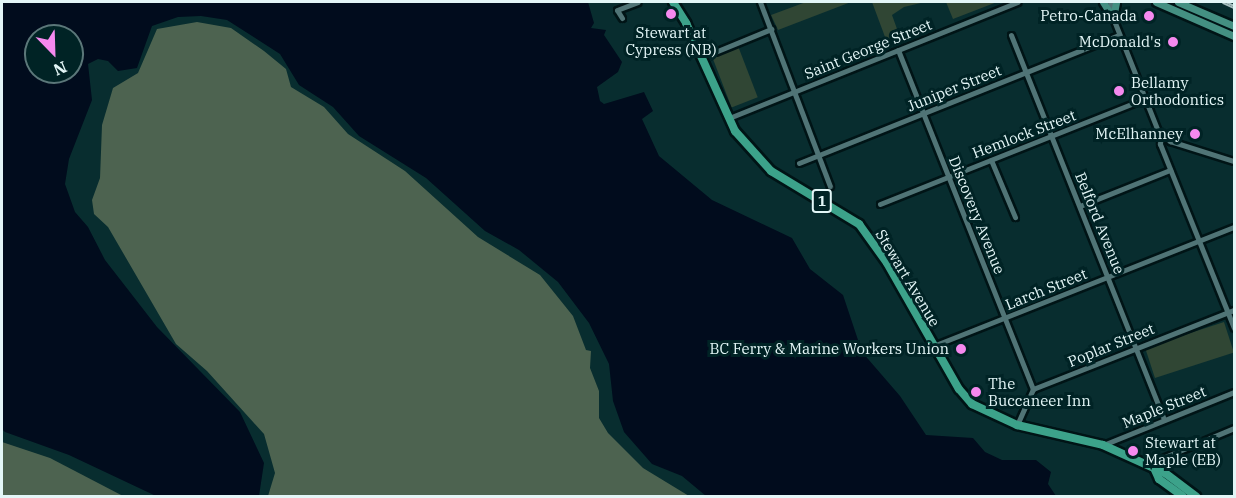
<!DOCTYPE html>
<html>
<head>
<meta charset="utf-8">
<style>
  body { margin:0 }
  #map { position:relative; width:1236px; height:498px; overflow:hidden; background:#082d2f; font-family:"IBM Plex Serif",serif }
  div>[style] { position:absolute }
  .green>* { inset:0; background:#304634; transform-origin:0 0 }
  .forest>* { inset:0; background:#4d6350 }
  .water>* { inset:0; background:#010c1d }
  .roads { filter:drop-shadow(2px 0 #001416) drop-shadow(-2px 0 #001416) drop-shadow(0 2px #001416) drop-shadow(0 -2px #001416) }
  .minor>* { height:5px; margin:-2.5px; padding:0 2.5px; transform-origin:2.5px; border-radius:2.5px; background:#507476 }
  .major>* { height:7px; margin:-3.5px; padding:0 3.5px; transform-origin:3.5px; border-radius:3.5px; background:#449082 }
  .highway>* { height:8px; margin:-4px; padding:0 4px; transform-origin:4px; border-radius:4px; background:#3ca28a }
  .rail>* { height:4px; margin-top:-2px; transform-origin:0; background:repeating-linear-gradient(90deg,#002325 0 4.5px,#a6bebf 0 9px); box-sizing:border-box; border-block:2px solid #a6bebf }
  .dots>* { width:16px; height:16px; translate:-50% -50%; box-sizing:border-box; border:3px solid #002325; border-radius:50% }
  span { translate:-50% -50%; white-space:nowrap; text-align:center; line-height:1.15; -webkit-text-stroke:6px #002325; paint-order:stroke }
  .shield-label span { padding:2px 4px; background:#002325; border:2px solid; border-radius:4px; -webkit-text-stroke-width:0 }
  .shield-label { font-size:14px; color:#e3f6f7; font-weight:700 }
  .poi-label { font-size:15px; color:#e3f6f7 }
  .right { translate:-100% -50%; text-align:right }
  .left { translate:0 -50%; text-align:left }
  .street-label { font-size:15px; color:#e3f6f7 }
  .frame { position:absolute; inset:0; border:3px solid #e3f6f7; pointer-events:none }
  .north { position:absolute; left:24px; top:24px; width:60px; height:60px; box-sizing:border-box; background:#002325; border:2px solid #5b7779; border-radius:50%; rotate:157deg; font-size:16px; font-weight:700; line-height:24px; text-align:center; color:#e3f6f7 }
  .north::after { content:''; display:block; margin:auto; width:21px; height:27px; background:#f589ef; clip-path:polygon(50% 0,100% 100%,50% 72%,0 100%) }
</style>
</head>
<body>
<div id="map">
  <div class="green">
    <i style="clip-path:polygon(806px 2px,851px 2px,778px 30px,771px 15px)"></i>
    <i style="clip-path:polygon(872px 2px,925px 2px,904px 7px,892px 15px,901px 40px,888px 45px)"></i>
    <i style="clip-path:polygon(946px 2px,997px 2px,953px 19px)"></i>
    <i style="left:738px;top:46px;width:55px;height:28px;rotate:69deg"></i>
    <i style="left:1224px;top:322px;width:32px;height:83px;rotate:72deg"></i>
  </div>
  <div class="forest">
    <i style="clip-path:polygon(197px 22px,231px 28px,264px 51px,286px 69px,291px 87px,324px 107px,348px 134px,405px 171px,478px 237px,540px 275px,573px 316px,586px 350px,591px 351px,590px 368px,599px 391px,599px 418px,608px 433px,643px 468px,689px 496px,268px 496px,275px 473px,264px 434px,207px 371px,176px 344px,108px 227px,94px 214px,92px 200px,100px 178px,102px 125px,113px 88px,138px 73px,157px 29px)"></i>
    <i style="clip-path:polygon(2px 442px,50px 458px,123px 496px,2px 496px)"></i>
  </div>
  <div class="water">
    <i style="clip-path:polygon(evenodd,2px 2px,588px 2px,594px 23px,591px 28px,606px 30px,604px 35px,622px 62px,618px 72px,597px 87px,600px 101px,604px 104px,644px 92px,653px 111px,642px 119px,659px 156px,712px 200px,792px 238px,810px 269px,843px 295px,862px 352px,900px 396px,926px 435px,973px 438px,985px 452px,1002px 460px,1036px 460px,1051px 472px,1048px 484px,1056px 496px,706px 496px,682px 476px,652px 464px,624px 432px,613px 401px,609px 364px,589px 323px,558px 282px,519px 250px,485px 231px,426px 178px,359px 136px,333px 107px,299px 85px,280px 54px,227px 20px,201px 16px,178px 17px,152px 26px,137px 68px,118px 71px,108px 61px,98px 59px,88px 64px,92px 100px,69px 159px,65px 184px,75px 212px,88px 227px,105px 260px,157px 327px,240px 412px,264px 463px,259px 496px,156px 496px,69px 455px,5px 432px,2px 429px,2px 2px,36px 36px,72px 36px,72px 72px,36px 72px,36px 36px)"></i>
  </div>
  <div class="roads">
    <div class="minor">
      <i style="left:760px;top:2px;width:197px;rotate:69.2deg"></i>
      <i style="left:1110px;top:2px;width:16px;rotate:79deg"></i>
      <i style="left:1113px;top:18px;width:122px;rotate:68.3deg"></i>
      <i style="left:1158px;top:131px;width:16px;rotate:40deg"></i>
      <i style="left:1170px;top:141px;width:67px;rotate:17.4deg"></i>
      <i style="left:622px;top:18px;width:9px;rotate:-122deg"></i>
      <i style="left:617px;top:10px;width:22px;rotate:-21deg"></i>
      <i style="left:1011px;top:35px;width:414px;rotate:68.3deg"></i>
      <i style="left:898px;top:50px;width:365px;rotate:68.3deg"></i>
      <i style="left:715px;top:52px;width:61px;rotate:-22.3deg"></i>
      <i style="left:729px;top:118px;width:311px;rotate:-21.9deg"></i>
      <i style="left:1161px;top:134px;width:10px;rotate:96deg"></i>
      <i style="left:1160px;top:144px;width:198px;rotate:68.1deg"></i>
      <i style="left:991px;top:160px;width:62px;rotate:67.2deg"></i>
      <i style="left:799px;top:163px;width:345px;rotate:-21.8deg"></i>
      <i style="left:880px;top:204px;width:284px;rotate:-21.7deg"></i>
      <i style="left:1080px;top:206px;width:97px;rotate:-21.8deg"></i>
      <i style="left:933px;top:346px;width:324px;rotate:-21.6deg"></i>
      <i style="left:1017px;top:425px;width:39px;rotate:-66deg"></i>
      <i style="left:1033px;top:389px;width:216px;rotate:-21.5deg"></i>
      <i style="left:1103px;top:445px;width:141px;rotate:-22deg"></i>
      <i style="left:1148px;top:464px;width:93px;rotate:-22.7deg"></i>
    </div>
    <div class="major">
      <i style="left:1103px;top:2px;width:19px;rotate:58deg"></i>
      <i style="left:1156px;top:2px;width:85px;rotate:23.6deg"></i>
      <i style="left:1178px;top:2px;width:61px;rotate:23.2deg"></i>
      <i style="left:1113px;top:18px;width:16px;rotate:-79deg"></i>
    </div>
    <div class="highway">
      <i style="left:673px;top:2px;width:25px;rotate:58deg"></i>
      <i style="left:686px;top:23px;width:119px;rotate:65.6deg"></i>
      <i style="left:735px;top:131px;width:54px;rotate:48deg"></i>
      <i style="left:771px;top:171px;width:103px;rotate:31.1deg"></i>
      <i style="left:859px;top:224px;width:48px;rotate:54.3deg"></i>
      <i style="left:887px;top:263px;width:145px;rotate:60.3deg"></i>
      <i style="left:959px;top:389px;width:20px;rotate:49deg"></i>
      <i style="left:972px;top:404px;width:50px;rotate:25deg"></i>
      <i style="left:1017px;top:425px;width:88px;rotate:13.1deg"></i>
      <i style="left:1103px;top:445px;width:68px;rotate:24.3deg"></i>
      <i style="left:1165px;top:473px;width:39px;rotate:37deg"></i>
      <i style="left:1155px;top:470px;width:10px;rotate:66deg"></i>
      <i style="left:1159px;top:479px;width:29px;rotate:36deg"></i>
    </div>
  </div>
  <div class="rail">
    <i style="left:1223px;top:2px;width:12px;rotate:24deg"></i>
  </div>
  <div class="dots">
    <i style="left:671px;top:14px;background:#f589ef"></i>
    <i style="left:1149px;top:16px;background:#f589ef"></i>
    <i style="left:1173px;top:42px;background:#f589ef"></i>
    <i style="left:1119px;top:91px;background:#f589ef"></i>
    <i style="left:1195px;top:134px;background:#f589ef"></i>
    <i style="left:961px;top:349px;background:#f589ef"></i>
    <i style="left:976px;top:392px;background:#f589ef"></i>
    <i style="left:1133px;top:451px;background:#f589ef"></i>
  </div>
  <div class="shield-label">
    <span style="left:822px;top:201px">1</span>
  </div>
  <div class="poi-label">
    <span class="right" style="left:1137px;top:16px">Petro-Canada</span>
    <span style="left:671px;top:41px">Stewart at<br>Cypress (NB)</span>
    <span class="right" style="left:1161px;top:42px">McDonald's</span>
    <span class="left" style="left:1131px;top:91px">Bellamy<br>Orthodontics</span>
    <span class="right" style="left:1183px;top:134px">McElhanney</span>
    <span class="right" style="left:949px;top:349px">BC Ferry &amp; Marine Workers Union</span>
    <span class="left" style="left:988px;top:392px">The<br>Buccaneer Inn</span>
    <span class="left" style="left:1145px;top:451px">Stewart at<br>Maple (EB)</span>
  </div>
  <div class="street-label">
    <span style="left:868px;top:49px;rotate:-22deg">Saint George Street</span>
    <span style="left:954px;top:88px;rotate:-22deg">Juniper Street</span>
    <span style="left:1024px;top:134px;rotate:-21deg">Hemlock Street</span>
    <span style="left:977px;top:215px;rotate:68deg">Discovery Avenue</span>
    <span style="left:1100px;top:223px;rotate:68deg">Belford Avenue</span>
    <span style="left:908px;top:278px;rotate:59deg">Stewart Avenue</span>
    <span style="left:1046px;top:289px;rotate:-22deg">Larch Street</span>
    <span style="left:1111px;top:345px;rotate:-22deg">Poplar Street</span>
    <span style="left:1164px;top:407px;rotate:-22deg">Maple Street</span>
  </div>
  <div class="frame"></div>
  <div class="north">N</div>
</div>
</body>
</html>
